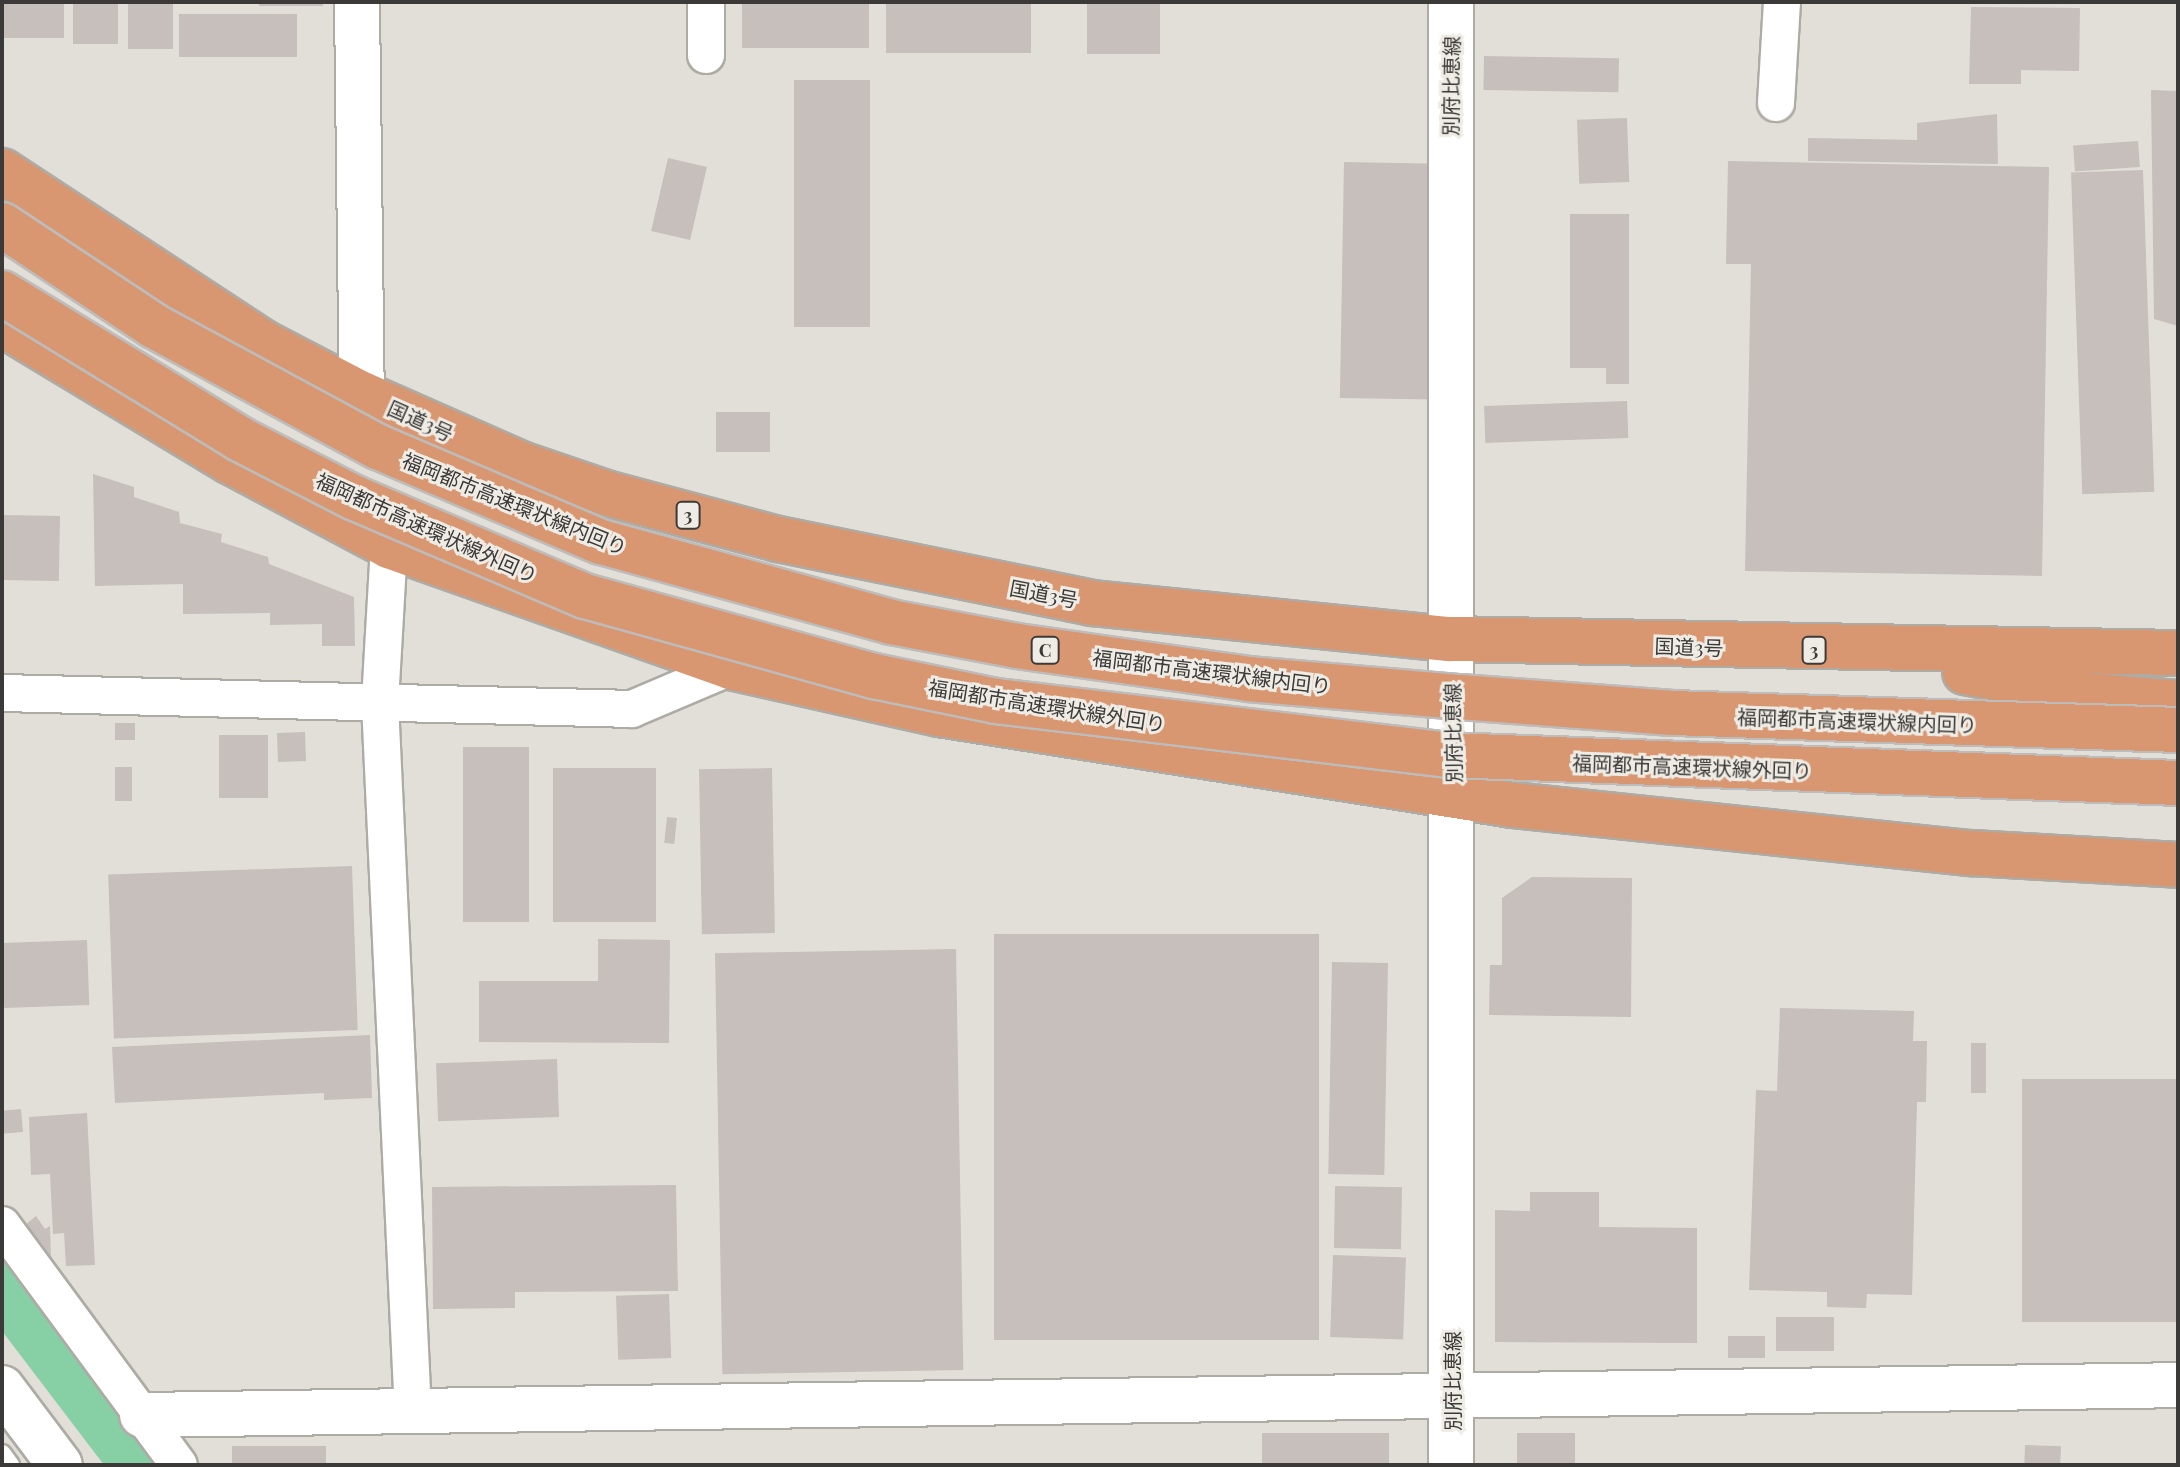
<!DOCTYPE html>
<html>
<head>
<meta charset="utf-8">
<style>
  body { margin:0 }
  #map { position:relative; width:2180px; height:1467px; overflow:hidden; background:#e2dfd8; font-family:"Playfair Display","Noto Sans JP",serif }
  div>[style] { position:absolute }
  .green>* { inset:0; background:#87d0a5 }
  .building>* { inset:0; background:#c6bfbb; transform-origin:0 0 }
  .roads { filter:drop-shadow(2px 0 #aeaba5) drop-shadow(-2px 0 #aeaba5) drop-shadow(0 2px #aeaba5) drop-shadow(0 -2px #aeaba5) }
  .lane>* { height:18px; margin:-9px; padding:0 9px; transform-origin:9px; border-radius:9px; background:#fff }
  .street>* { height:36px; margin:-18px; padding:0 18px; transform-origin:18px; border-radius:18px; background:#fff }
  .secondary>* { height:44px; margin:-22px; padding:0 22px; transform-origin:22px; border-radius:22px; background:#fff }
  .highway>* { height:44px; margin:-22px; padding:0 22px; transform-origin:22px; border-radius:22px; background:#d89671 }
  .bridges { filter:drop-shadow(2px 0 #bdbcbb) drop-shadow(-2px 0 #bdbcbb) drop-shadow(0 2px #bdbcbb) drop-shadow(0 -2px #bdbcbb) }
  .highway-bridge>* { height:44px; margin:-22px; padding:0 22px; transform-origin:22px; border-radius:22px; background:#d89671 }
  span { translate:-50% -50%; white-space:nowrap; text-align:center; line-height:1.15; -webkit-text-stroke:6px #efece5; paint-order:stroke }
  .shield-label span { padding:2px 6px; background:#efece5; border:2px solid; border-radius:6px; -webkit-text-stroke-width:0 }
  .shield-label { font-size:18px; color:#3c3a38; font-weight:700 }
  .street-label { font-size:20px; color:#3c3a38 }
  .frame { position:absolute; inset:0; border:4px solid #3c3a38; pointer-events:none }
</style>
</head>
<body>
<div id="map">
  <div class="green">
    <i style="clip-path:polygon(2px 1240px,169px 1465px,104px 1465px,2px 1331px)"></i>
  </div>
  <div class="building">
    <i style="left:3px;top:2px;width:61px;height:36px"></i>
    <i style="left:73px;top:2px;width:45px;height:42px"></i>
    <i style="left:128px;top:2px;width:45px;height:47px"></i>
    <i style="left:259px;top:2px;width:64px;height:4px"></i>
    <i style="left:742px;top:2px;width:127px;height:46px"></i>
    <i style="left:886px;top:2px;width:145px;height:51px"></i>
    <i style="left:1087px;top:2px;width:73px;height:52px"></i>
    <i style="clip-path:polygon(1971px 7px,2080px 8px,2079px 71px,2021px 70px,2021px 84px,1969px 84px)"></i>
    <i style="left:179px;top:14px;width:118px;height:43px"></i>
    <i style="left:1484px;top:56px;width:135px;height:34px;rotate:1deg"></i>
    <i style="left:794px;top:80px;width:76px;height:247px"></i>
    <i style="clip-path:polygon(2151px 90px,2178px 91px,2178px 326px,2154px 319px)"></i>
    <i style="clip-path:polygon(1997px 114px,1998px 164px,1808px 161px,1808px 138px,1917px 140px,1917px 123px)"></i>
    <i style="left:1627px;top:118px;width:64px;height:50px;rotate:88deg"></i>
    <i style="left:2138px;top:141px;width:26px;height:65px;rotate:86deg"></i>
    <i style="left:668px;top:158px;width:40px;height:75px;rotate:13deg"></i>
    <i style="clip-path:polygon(1728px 161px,2049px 167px,2042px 576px,1745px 571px,1751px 264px,1726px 264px)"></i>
    <i style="left:1344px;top:162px;width:94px;height:236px;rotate:1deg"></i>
    <i style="left:2143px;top:170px;width:322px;height:72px;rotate:88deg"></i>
    <i style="clip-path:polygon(1570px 214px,1629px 214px,1629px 384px,1606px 384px,1606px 368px,1570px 368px)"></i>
    <i style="left:1627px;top:401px;width:37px;height:143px;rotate:88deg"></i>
    <i style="left:770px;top:412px;width:40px;height:54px;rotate:90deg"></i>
    <i style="clip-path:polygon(93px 474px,134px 487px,134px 497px,179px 512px,180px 523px,222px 534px,221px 542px,268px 557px,269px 564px,354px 597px,355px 646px,322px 646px,322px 624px,270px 625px,270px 613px,183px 614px,183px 584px,95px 586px)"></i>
    <i style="left:2px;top:515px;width:58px;height:65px;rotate:1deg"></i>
    <i style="left:115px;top:723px;width:20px;height:17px"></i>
    <i style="left:305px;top:732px;width:29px;height:28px;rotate:88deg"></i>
    <i style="left:219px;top:735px;width:49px;height:63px"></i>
    <i style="left:463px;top:747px;width:66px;height:175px"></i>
    <i style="left:115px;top:767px;width:17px;height:34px"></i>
    <i style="left:656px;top:768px;width:154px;height:103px;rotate:90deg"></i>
    <i style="left:772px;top:768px;width:165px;height:73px;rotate:89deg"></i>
    <i style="left:667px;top:817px;width:10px;height:26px;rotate:6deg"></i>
    <i style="left:352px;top:866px;width:164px;height:244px;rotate:88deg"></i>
    <i style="clip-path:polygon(1532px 877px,1632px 878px,1631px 1017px,1489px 1015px,1490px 965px,1502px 965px,1502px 898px)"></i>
    <i style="left:1319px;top:934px;width:406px;height:325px;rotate:90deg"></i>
    <i style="clip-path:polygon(598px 939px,670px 940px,669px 1043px,479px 1042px,479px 981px,598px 981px)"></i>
    <i style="left:87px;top:940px;width:65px;height:85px;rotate:88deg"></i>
    <i style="left:956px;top:949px;width:421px;height:241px;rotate:89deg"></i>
    <i style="left:1332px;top:962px;width:56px;height:212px;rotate:1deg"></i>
    <i style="clip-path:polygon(1780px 1008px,1914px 1011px,1913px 1041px,1927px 1041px,1926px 1102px,1917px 1102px,1912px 1295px,1867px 1294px,1866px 1308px,1827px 1307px,1827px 1292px,1749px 1290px,1756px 1090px,1777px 1091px)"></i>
    <i style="clip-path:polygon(370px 1035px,372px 1098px,324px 1100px,324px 1093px,115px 1103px,112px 1047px)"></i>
    <i style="left:1971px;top:1043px;width:15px;height:50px"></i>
    <i style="left:557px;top:1059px;width:58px;height:121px;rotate:88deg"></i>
    <i style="left:2178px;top:1079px;width:243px;height:156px;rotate:90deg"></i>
    <i style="left:21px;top:1109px;width:23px;height:19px;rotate:85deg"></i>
    <i style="clip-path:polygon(87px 1113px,95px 1265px,66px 1266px,64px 1233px,53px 1234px,50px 1174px,31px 1175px,29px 1117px)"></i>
    <i style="clip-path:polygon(676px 1185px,678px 1291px,515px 1292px,515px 1308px,433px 1309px,432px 1187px)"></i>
    <i style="left:1335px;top:1186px;width:67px;height:62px;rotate:1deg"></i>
    <i style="clip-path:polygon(1530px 1192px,1599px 1192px,1599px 1227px,1697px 1228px,1697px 1343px,1495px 1342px,1495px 1210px,1530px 1211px)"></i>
    <i style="clip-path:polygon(36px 1216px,45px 1229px,50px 1226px,51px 1259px,25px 1225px)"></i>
    <i style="left:1333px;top:1255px;width:73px;height:82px;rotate:2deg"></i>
    <i style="left:669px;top:1294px;width:64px;height:53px;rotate:88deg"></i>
    <i style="left:1834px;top:1317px;width:34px;height:58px;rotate:90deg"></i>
    <i style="left:1728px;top:1336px;width:37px;height:22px"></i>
    <i style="left:1262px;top:1433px;width:127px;height:32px"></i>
    <i style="left:1517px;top:1433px;width:58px;height:32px"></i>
    <i style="left:2025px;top:1445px;width:36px;height:20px;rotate:2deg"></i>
    <i style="left:232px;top:1446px;width:94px;height:19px"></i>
  </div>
  <div class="roads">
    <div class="lane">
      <i style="left:2px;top:1454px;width:14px;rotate:54deg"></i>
    </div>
    <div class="street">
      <i style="left:706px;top:55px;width:53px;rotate:-90deg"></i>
      <i style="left:1776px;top:103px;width:101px;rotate:-86.6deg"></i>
      <i style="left:389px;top:546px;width:157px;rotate:93.3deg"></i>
      <i style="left:380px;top:703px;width:712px;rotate:87.34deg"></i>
      <i style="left:2px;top:693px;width:630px;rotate:1.45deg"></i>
      <i style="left:632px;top:709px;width:108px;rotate:-23deg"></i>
      <i style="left:2px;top:1225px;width:298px;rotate:53.6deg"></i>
    </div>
    <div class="secondary">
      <i style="left:357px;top:2px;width:392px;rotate:89.3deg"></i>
      <i style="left:2px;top:1388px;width:96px;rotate:53deg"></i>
      <i style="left:142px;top:1415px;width:2036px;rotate:-0.84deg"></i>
      <i style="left:1451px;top:1465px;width:1463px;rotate:-90deg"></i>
    </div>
    <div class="highway">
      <i style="left:2px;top:171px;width:311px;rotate:33.3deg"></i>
      <i style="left:262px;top:342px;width:113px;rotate:27.5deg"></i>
      <i style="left:362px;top:394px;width:174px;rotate:23.8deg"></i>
      <i style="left:521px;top:464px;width:93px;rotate:18.8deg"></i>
      <i style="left:609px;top:494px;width:175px;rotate:14.9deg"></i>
      <i style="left:778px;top:539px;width:321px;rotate:11.5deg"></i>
      <i style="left:1093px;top:603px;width:358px;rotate:5.8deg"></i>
      <i style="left:1449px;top:639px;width:729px;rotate:1.1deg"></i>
      <i style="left:2px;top:324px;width:267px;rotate:31.1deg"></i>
      <i style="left:231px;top:462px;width:179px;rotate:28deg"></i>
      <i style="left:389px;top:546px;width:363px;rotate:19.5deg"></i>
      <i style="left:731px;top:667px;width:213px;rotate:12.7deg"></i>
      <i style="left:939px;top:714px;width:580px;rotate:9.02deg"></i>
      <i style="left:1512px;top:805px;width:462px;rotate:6deg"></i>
      <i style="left:1972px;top:853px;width:206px;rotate:3.3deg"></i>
      <i style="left:1965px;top:672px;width:132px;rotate:10.5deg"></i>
      <i style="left:2095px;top:696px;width:83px;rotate:4.8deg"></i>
    </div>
  </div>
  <div class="bridges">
    <div class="highway-bridge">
      <i style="left:2px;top:225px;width:182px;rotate:33.6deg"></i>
      <i style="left:154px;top:326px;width:255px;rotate:28.4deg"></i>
      <i style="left:378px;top:447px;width:242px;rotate:23.1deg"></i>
      <i style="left:601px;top:542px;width:301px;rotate:15.4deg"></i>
      <i style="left:891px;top:622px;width:128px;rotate:10.8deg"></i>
      <i style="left:1017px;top:646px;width:233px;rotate:8.1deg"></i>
      <i style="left:1248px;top:679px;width:213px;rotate:4.9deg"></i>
      <i style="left:1460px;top:697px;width:213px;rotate:4.3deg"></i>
      <i style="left:1672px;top:713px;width:506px;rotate:1.92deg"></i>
      <i style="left:2px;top:293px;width:279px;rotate:31.5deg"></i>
      <i style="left:240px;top:439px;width:129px;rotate:27.2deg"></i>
      <i style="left:355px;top:498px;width:250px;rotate:23.1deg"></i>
      <i style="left:585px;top:596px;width:300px;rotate:15.5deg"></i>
      <i style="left:874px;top:676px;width:125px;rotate:11.6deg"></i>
      <i style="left:996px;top:701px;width:456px;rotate:6.8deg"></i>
      <i style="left:1449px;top:755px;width:730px;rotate:2.2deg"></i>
    </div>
  </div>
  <div class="shield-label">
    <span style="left:688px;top:515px">3</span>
    <span style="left:1045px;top:650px">C</span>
    <span style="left:1814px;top:650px">3</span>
  </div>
  <div class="street-label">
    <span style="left:1450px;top:86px;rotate:-89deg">別府比恵線</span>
    <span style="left:421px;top:420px;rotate:24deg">国道3号</span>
    <span style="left:515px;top:503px;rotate:22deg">福岡都市高速環状線内回り</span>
    <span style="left:427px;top:527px;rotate:24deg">福岡都市高速環状線外回り</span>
    <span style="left:1044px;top:593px;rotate:11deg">国道3号</span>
    <span style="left:1689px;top:646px;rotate:2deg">国道3号</span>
    <span style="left:1212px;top:671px;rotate:7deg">福岡都市高速環状線内回り</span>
    <span style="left:1047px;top:705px;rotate:9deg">福岡都市高速環状線外回り</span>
    <span style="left:1857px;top:720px;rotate:2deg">福岡都市高速環状線内回り</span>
    <span style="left:1452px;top:733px;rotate:-91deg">別府比恵線</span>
    <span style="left:1692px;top:766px;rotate:2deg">福岡都市高速環状線外回り</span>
    <span style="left:1451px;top:1381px;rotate:-90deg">別府比恵線</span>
  </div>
  <div class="frame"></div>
</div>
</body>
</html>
